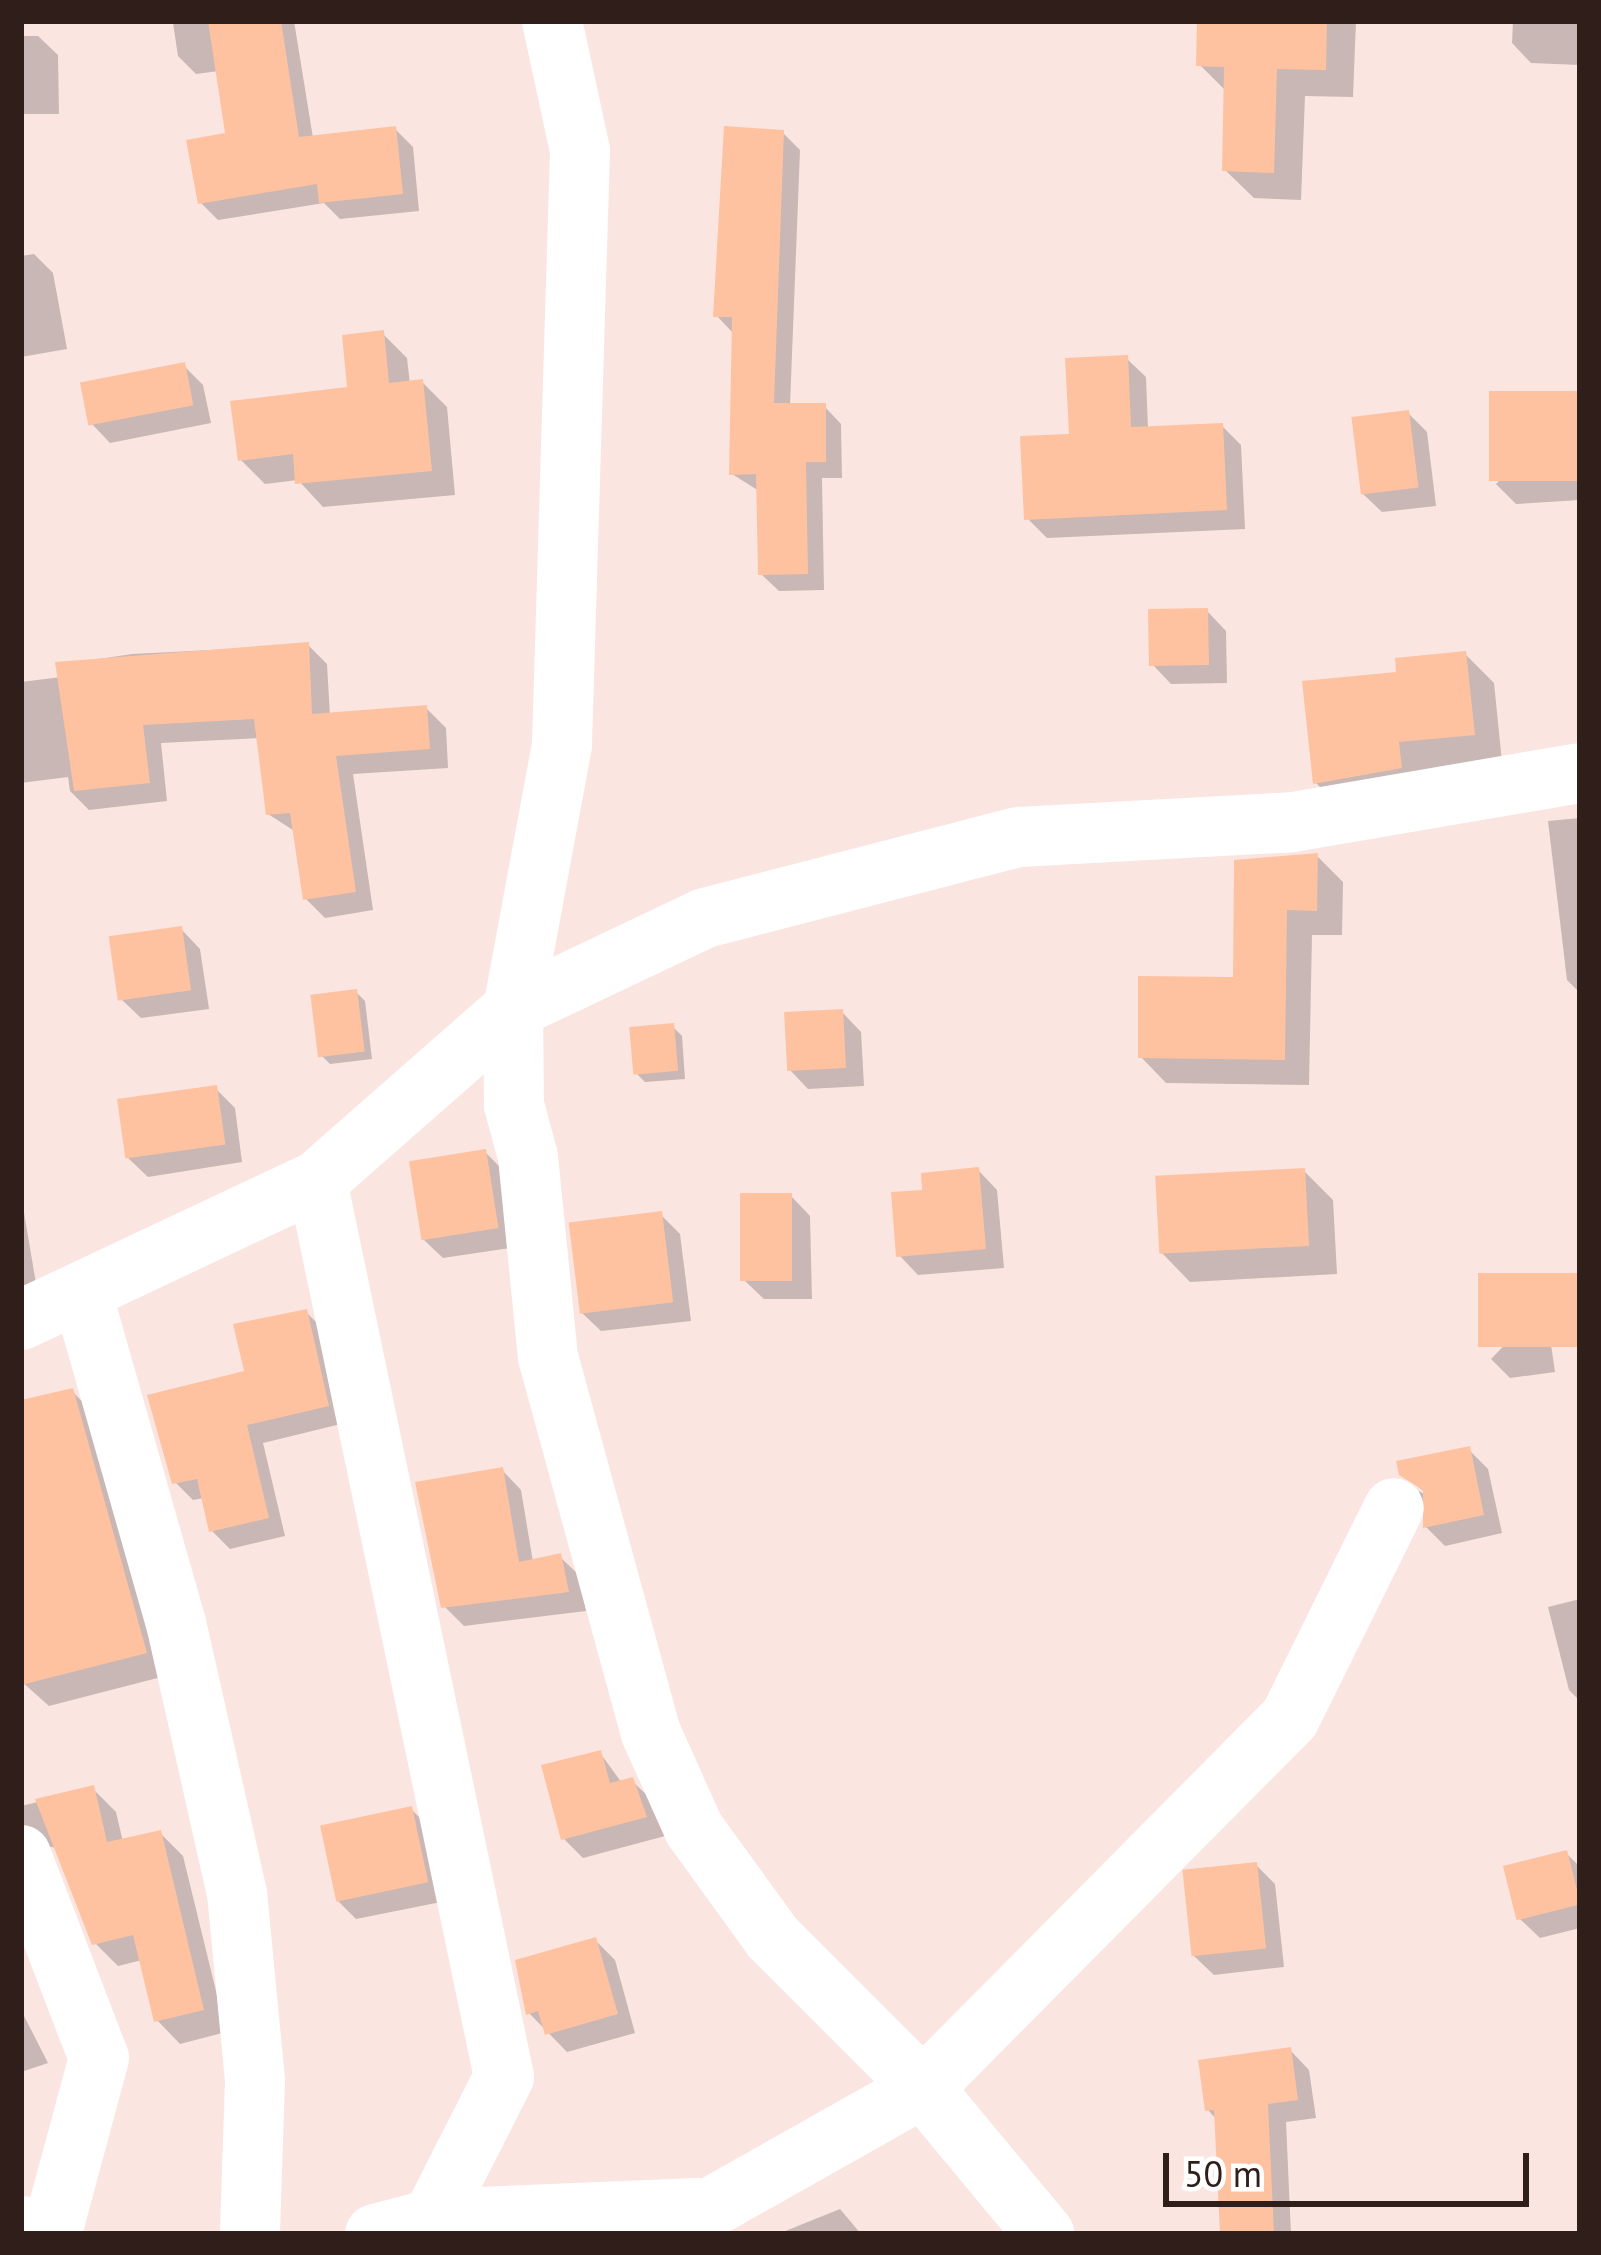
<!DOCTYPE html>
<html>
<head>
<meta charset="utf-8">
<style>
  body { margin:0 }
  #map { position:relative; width:1601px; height:2255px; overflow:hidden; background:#fae5e1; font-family:"PT Sans",sans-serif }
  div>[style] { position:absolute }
  .shadow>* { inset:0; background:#0003 }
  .building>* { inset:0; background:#ffc2a0; transform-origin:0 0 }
  .minor>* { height:60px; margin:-30px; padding:0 30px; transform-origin:30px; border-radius:30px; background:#fff }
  span { translate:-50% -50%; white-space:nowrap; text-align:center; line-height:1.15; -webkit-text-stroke:10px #fff; paint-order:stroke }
  .frame { position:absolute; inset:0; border:24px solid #301e1b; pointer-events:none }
  .scale { position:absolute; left:1163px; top:2153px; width:366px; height:54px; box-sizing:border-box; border:6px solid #301e1b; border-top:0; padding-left:15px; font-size:36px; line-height:42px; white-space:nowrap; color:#301e1b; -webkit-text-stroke:9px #fff; paint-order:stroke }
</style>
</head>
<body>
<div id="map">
  <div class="shadow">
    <i style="clip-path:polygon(294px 21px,313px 138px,395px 129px,413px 147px,419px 211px,340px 219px,324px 203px,218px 220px,200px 202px,228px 135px,219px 71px,196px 74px,178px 56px,173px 23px)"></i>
    <i style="clip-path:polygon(1200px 21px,1356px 21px,1353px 97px,1305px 96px,1301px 200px,1254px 198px,1225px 170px,1227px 92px,1199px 64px)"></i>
    <i style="clip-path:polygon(1513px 21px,1580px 21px,1580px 65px,1531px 63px,1512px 43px)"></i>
    <i style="clip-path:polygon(21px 36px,38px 36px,58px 55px,59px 114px,21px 114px)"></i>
    <i style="clip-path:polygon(783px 133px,800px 150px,790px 406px,824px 406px,841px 424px,842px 478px,822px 478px,824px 590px,779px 591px,761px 574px,759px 491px,732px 474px,733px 333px,716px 315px)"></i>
    <i style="clip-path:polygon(34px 254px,53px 273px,67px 349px,21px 357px,21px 256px)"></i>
    <i style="clip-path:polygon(383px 334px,407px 358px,410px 384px,422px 382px,447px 407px,455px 495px,323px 507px,298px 480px,265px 484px,241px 460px,350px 389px)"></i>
    <i style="clip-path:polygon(1126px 358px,1146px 377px,1148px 429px,1222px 426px,1241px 445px,1245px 529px,1047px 538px,1027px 518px)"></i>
    <i style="clip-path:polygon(184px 366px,203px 385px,211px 423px,110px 443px,91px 423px)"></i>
    <i style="clip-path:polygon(1580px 394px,1580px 500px,1516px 504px,1496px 484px)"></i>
    <i style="clip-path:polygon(1408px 413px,1427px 432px,1436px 506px,1382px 512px,1362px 493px)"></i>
    <i style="clip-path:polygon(1207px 611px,1226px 631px,1227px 683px,1171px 684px,1152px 664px)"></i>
    <i style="clip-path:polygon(308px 645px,327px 664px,330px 716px,426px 708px,446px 728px,448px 768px,353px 774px,373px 910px,325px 918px,306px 899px,296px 832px,268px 814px,259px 738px,161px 743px,167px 801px,89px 810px,70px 791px,68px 777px,21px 783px,21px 682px,61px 677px,59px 665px,132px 654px)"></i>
    <i style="clip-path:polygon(1465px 654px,1494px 683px,1502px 762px,1344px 811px,1315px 782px,1399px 674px)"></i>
    <i style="clip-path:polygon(1580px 818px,1580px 993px,1567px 980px,1548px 821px)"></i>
    <i style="clip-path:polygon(1317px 856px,1343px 882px,1342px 935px,1312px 935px,1309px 1085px,1166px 1083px,1141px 1057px,1236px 980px)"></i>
    <i style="clip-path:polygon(181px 929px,200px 949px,209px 1009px,141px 1018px,121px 999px)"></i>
    <i style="clip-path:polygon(356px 992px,365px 1001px,372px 1059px,330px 1064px,321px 1055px)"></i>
    <i style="clip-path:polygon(842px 1012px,861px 1032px,864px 1086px,808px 1089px,789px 1069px)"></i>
    <i style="clip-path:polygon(673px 1027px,682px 1036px,685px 1079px,645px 1082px,636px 1073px)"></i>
    <i style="clip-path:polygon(216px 1089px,235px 1108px,242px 1162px,148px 1177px,128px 1158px)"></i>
    <i style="clip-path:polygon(485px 1152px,504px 1171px,516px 1247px,443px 1258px,423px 1239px)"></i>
    <i style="clip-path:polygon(978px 1170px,997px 1190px,1004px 1268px,918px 1275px,899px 1255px)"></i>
    <i style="clip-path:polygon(1304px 1171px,1333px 1200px,1337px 1274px,1190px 1282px,1162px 1253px)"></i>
    <i style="clip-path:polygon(21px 1195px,39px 1301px,21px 1306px)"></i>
    <i style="clip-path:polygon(791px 1196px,810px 1216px,812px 1299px,764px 1299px,744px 1280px)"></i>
    <i style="clip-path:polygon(661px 1215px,680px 1234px,691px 1321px,601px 1331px,581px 1312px)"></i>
    <i style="clip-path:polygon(1545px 1303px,1555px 1372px,1510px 1378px,1491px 1359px)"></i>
    <i style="clip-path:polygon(306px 1312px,324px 1330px,345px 1423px,263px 1443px,285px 1536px,230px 1549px,212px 1531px,204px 1498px,193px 1500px,175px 1482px)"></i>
    <i style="clip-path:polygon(72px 1391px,95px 1415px,169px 1675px,49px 1706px,21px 1681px,21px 1452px)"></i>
    <i style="clip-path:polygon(1469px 1450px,1488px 1469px,1502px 1533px,1445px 1546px,1426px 1527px,1419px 1491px,1434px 1500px,1402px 1473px)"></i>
    <i style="clip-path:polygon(502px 1470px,521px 1490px,533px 1562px,560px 1557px,580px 1576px,586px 1611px,464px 1626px,444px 1606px)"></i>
    <i style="clip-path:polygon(1580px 1599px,1580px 1701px,1569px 1690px,1548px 1607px)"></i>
    <i style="clip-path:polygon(600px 1753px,622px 1783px,632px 1781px,652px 1800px,665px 1836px,583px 1858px,563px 1838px)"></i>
    <i style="clip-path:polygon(93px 1789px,116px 1812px,123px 1842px,160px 1833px,183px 1856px,226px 2032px,180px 2044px,157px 2020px,142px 1960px,118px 1966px,95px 1943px,58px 1848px,33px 1844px,21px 1860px,21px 1806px)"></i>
    <i style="clip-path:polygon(411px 1809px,431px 1829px,446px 1901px,356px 1919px,337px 1900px)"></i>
    <i style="clip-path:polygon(1566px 1853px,1580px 1867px,1580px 1928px,1540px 1938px,1520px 1919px)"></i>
    <i style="clip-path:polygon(1256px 1865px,1275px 1884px,1284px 1967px,1214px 1975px,1194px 1956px)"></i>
    <i style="clip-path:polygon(595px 1940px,615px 1960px,635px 2033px,567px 2052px,529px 2013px)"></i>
    <i style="clip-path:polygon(21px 2010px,48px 2063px,21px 2072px)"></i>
    <i style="clip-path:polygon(1290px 2050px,1309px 2070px,1316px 2118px,1286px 2122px,1291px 2234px,1223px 2234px,1217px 2120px,1208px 2110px)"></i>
    <i style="clip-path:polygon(840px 2209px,861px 2234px,778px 2234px)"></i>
  </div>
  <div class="building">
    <i style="clip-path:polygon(208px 21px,281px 21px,299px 137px,396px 126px,403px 194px,319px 203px,317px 184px,198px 204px,186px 140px,225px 133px)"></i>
    <i style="clip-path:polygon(1197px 21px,1327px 21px,1326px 70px,1277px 69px,1274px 173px,1222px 171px,1224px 67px,1196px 66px)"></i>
    <i style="clip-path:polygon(724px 126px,784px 130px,774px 403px,826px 403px,826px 462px,806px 462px,808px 574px,758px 575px,756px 474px,729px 475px,732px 317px,713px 317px)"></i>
    <i style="clip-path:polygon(384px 330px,389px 383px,423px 379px,432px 471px,295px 484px,293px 454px,238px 461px,230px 401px,347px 387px,342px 335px)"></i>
    <i style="clip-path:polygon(1128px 355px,1131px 427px,1223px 423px,1227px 510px,1024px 520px,1020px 436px,1069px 434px,1065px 358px)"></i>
    <i style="left:185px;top:362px;width:44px;height:107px;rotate:79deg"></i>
    <i style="left:1580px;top:391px;width:90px;height:91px;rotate:90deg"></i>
    <i style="left:1409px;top:410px;width:78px;height:58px;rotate:83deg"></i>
    <i style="left:1208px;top:608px;width:57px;height:60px;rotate:89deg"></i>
    <i style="clip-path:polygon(309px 642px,312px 714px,427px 705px,430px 749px,336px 756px,356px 892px,303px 900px,290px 813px,266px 815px,254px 719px,143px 725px,150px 783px,74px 791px,55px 662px)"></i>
    <i style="clip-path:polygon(1466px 651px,1475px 735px,1399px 742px,1402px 768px,1313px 784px,1302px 681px,1396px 672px,1395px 658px)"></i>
    <i style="clip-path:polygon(1318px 853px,1317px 911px,1287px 910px,1285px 1060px,1138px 1058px,1138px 976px,1233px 977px,1234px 860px)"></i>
    <i style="left:182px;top:926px;width:65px;height:74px;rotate:82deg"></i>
    <i style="left:357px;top:989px;width:63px;height:47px;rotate:83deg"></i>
    <i style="left:843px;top:1009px;width:59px;height:59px;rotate:87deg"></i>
    <i style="left:674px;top:1023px;width:48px;height:45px;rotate:85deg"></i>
    <i style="left:217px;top:1085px;width:60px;height:101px;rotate:82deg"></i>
    <i style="left:486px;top:1149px;width:80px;height:78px;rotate:81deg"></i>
    <i style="clip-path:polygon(979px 1167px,986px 1249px,896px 1257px,891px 1192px,922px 1190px,921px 1173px)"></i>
    <i style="left:1305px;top:1168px;width:78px;height:150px;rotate:87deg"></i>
    <i style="left:740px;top:1193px;width:52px;height:88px"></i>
    <i style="left:662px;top:1211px;width:92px;height:94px;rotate:83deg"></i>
    <i style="left:1580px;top:1273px;width:74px;height:102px;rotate:90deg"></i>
    <i style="clip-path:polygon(307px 1309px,329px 1406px,247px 1425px,269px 1518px,209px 1532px,197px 1479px,172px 1484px,147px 1395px,244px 1371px,233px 1324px)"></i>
    <i style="clip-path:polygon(73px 1388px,147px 1653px,21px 1685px,21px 1400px)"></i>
    <i style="clip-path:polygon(1470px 1446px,1484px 1515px,1423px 1528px,1423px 1490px,1399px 1475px,1396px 1461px)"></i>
    <i style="clip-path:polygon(503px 1467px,519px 1562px,561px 1553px,569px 1592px,441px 1608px,415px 1482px)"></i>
    <i style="clip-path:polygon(601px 1750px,610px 1783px,633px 1777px,647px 1817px,561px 1840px,541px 1765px)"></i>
    <i style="clip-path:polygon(94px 1785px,107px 1842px,161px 1830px,204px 2010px,154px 2022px,133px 1935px,92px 1945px,35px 1799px)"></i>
    <i style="left:412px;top:1806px;width:78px;height:94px;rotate:78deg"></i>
    <i style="left:1567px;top:1850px;width:56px;height:66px;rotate:76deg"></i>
    <i style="left:1257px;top:1862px;width:87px;height:75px;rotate:84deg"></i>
    <i style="clip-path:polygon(596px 1937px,618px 2014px,545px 2035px,538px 2011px,526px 2015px,515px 1960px)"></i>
    <i style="clip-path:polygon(1291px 2047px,1298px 2100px,1268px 2104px,1274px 2234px,1220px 2234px,1214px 2110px,1205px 2111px,1198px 2060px)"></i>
  </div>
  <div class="minor">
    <i style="left:552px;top:21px;width:133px;rotate:77.8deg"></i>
    <i style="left:580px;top:151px;width:594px;rotate:91.74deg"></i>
    <i style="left:562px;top:745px;width:269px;rotate:100.5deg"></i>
    <i style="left:513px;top:1009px;width:96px;rotate:89.4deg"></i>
    <i style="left:514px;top:1105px;width:54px;rotate:74.9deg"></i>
    <i style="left:528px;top:1157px;width:201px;rotate:84.3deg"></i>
    <i style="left:548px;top:1357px;width:390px;rotate:74.7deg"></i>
    <i style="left:651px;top:1733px;width:105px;rotate:65.9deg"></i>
    <i style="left:694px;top:1829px;width:135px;rotate:54.1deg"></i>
    <i style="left:773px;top:1938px;width:212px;rotate:45deg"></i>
    <i style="left:923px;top:2088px;width:190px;rotate:50.3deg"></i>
    <i style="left:317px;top:1181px;width:915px;rotate:78.21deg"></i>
    <i style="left:504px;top:2077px;width:159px;rotate:116.9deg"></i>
    <i style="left:83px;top:1297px;width:339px;rotate:74.1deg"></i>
    <i style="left:176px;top:1623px;width:277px;rotate:77.3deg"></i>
    <i style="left:237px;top:1893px;width:189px;rotate:84.5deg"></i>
    <i style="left:255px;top:2081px;width:153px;rotate:91.9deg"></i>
    <i style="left:21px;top:1320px;width:327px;rotate:-25.2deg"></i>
    <i style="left:317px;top:1181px;width:261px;rotate:-41.3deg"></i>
    <i style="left:513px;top:1009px;width:212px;rotate:-25.4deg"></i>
    <i style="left:705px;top:918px;width:324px;rotate:-14.5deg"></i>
    <i style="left:1019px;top:837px;width:274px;rotate:-3.1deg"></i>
    <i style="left:1293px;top:822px;width:291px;rotate:-9.7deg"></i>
    <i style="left:21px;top:1855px;width:217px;rotate:69deg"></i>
    <i style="left:99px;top:2058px;width:177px;rotate:105.1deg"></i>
    <i style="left:53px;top:2229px;width:32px;rotate:-175deg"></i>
    <i style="left:375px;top:2234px;width:59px;rotate:-14.7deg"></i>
    <i style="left:432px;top:2219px;width:266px;rotate:-2.4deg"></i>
    <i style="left:664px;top:2234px;width:297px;rotate:-29.4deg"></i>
    <i style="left:923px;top:2088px;width:521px;rotate:-45.23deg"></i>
    <i style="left:1290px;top:1718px;width:234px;rotate:-63.7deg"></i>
  </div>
  <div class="frame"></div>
  <div class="scale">50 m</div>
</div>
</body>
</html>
